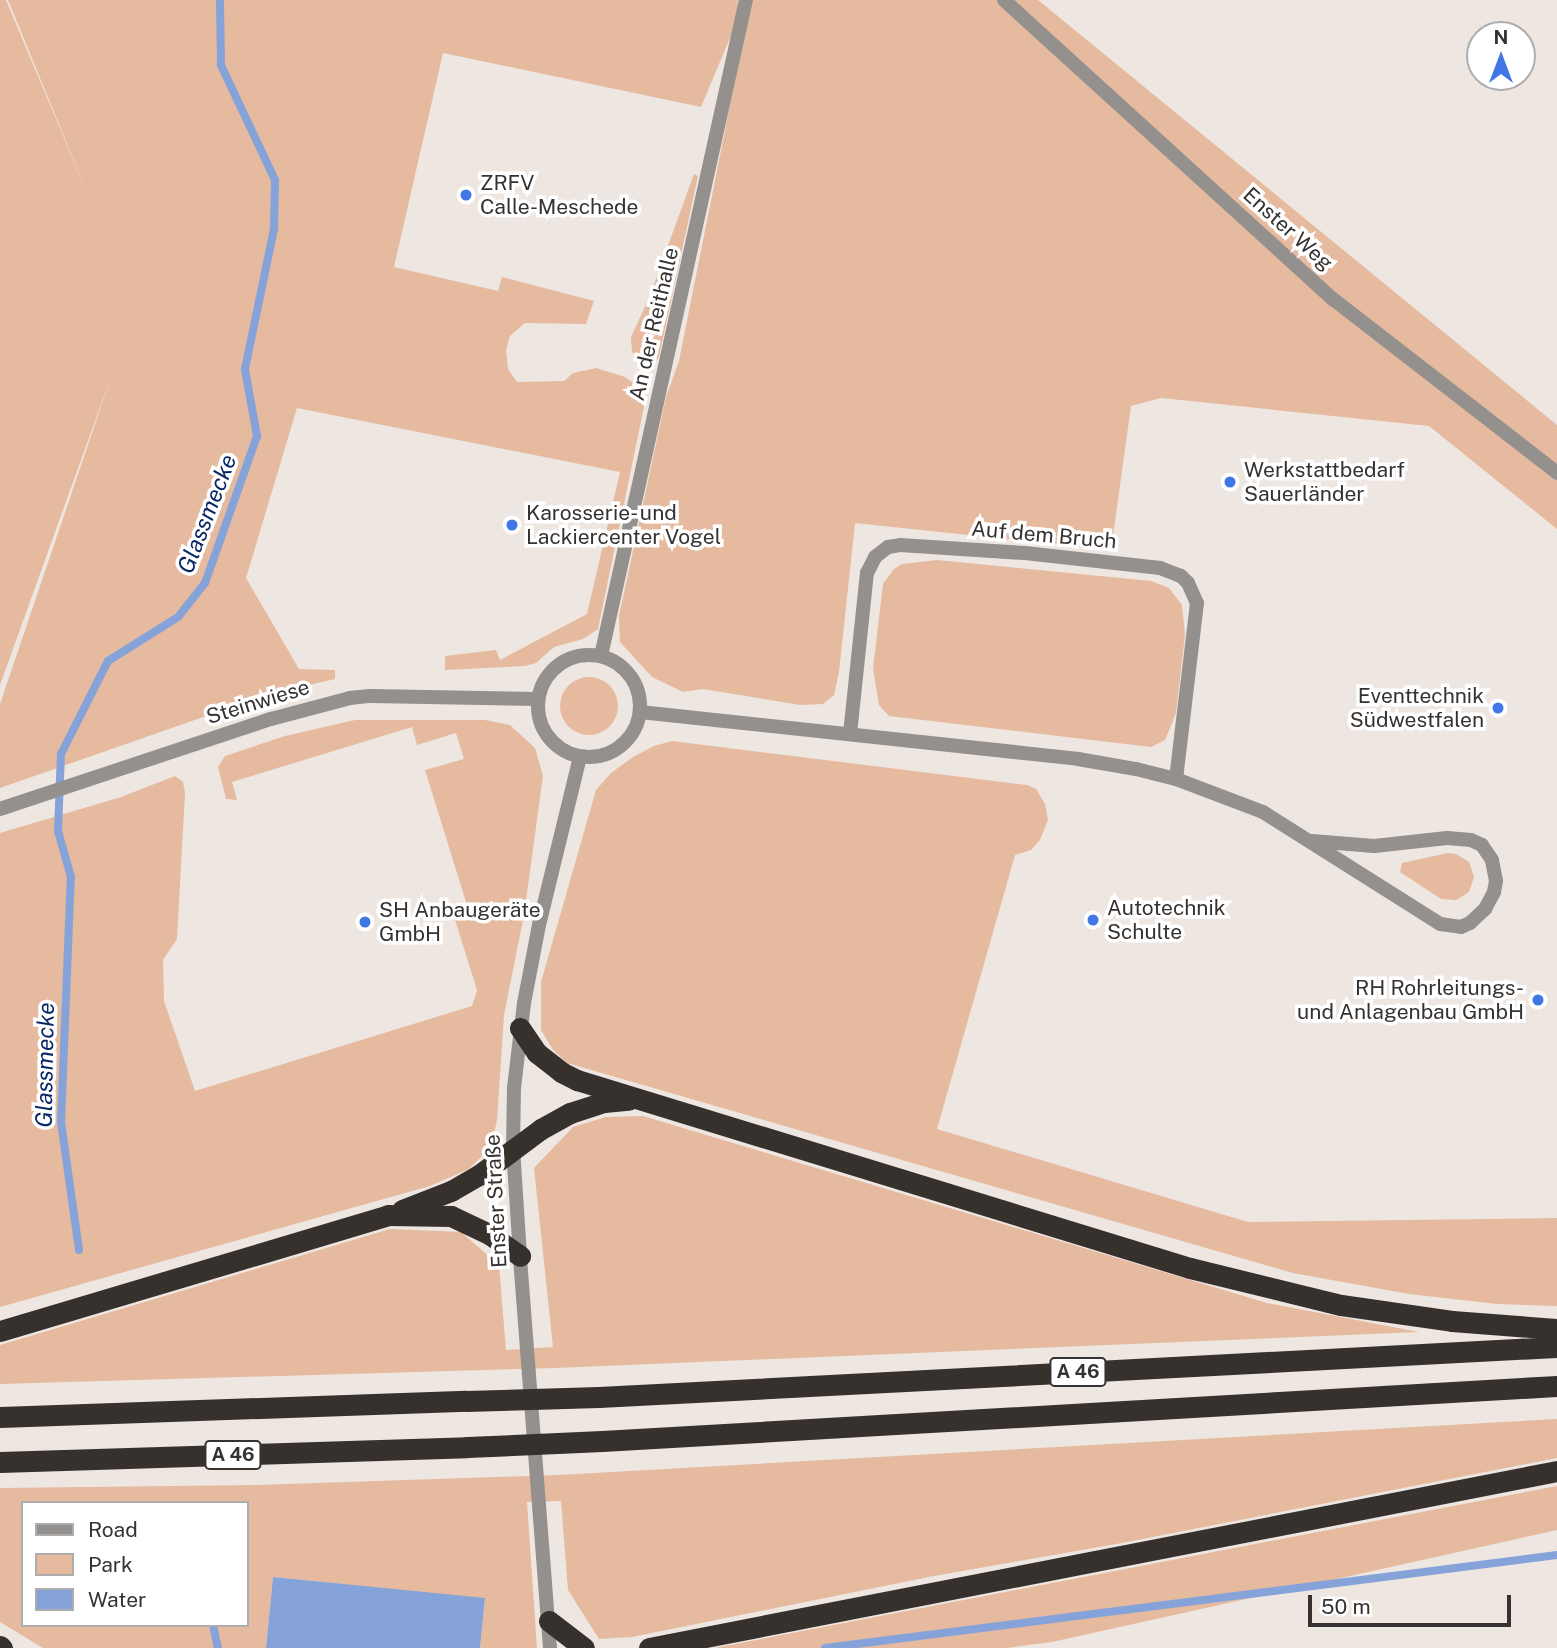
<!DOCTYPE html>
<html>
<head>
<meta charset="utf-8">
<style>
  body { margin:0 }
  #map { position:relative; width:1557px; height:1648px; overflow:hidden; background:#eee6e1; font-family:"Public Sans",sans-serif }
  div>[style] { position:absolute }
  .green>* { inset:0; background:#e5ba9f }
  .round { border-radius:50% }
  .water>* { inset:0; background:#85a2d9 }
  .stream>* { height:8px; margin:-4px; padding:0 4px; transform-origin:4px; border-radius:4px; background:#85a2d9 }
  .minor>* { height:14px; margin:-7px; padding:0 7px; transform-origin:7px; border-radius:7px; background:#93908e }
  .minor>.ring { margin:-7px; padding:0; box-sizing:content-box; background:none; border:14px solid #93908e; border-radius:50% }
  .motorway>* { height:21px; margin:-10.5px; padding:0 10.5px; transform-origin:10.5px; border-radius:10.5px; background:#37312e }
  .motorway-bridge>* { height:21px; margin:-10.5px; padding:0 10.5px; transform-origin:10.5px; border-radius:10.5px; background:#37312e }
  .dots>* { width:19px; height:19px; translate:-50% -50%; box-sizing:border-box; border:4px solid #fff; border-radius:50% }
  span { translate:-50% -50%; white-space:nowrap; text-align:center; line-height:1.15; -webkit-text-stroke:7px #fff; paint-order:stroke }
  .shield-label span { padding:2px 5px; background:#fff; border:2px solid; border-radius:5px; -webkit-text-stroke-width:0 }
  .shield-label { font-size:19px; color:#353231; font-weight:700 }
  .poi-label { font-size:21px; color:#353231 }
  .left { translate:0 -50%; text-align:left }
  .right { translate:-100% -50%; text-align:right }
  .street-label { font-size:21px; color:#353231 }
  .water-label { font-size:23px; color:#092666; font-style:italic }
  .legend { position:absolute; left:21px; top:1501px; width:228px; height:126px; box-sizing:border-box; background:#fff; border:2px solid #aeadad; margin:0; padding:9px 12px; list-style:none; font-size:21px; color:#353231 }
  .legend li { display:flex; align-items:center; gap:14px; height:35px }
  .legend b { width:35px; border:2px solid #aeadad }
  .north { position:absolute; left:1466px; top:21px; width:70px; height:70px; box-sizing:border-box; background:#fff; border:2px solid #aeadad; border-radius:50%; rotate:0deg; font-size:19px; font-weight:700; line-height:28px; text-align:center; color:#353231 }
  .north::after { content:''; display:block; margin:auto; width:24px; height:32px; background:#4076e6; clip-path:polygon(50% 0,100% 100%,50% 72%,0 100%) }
  .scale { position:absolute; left:1308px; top:1595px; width:203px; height:32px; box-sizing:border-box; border:4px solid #353231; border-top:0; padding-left:9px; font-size:21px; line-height:24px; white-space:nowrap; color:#353231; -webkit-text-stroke:5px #fff; paint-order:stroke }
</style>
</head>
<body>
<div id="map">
  <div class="green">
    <i style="clip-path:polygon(0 0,6px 0,90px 200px,8px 0,738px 0,735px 26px,701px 107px,443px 53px,394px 267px,498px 291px,502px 277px,594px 301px,586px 324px,525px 323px,510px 336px,506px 350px,508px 369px,517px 382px,564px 381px,573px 373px,596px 368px,625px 377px,639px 387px,646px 397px,598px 629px,583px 639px,554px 647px,536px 663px,525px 666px,445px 670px,445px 656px,496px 650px,500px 660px,587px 614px,620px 472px,297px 408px,246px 578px,299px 669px,335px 670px,335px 679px,296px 688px,209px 715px,0 788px,0 704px,112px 374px,0 685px)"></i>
    <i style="clip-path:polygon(751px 0,1038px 0,1557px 425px,1557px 529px,1429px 426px,1161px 398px,1131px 406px,1111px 550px,855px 523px,839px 672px,834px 695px,823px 704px,800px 705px,703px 689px,683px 692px,652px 677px,620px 642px,619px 616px,666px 397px,679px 361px)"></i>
    <i style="clip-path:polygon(694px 174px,698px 176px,659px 357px,655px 362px,646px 366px,632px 352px,631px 337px,649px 298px)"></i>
    <i style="clip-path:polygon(937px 560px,1151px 581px,1169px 588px,1182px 605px,1185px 635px,1176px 713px,1165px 740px,1151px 747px,889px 716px,879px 705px,873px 669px,883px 584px,894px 569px,902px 564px)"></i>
    <i class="round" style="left:560px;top:677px;width:58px;height:58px"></i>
    <i style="clip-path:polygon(355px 720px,485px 720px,510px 725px,535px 748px,543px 776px,524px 915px,504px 1015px,497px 1120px,491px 1147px,469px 1169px,430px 1186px,0 1307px,0 833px,121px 797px,175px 776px,183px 782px,185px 793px,177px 939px,163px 960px,164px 1001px,195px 1091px,472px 1006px,477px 990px,451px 907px,466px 902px,425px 770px,464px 759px,456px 733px,417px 745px,412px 727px,232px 782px,237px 800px,226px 799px,218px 767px,225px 756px,285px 736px)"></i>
    <i style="clip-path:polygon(672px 741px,1027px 785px,1036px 789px,1045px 804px,1048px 820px,1040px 840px,1031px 850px,1015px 855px,937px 1129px,1248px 1222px,1557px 1218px,1557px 1306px,1497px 1304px,1409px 1294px,1293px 1273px,567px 1063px,553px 1050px,541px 1030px,541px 982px,596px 790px,611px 773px,633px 757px,654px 746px)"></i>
    <i style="clip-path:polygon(1448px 853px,1456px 854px,1469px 862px,1474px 877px,1469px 892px,1456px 900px,1441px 899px,1400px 872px,1402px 863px)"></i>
    <i style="clip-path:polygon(643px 1116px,1267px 1303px,1419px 1332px,555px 1368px,0 1384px,0 1345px,390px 1229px,461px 1232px,499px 1265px,506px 1350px,553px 1347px,534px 1168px,573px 1127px,606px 1117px)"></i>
    <i style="clip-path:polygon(evenodd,1557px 1419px,1557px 1458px,1122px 1543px,934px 1576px,632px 1637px,599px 1639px,568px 1590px,561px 1501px,527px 1502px,537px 1648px,480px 1648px,485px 1599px,273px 1577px,266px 1648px,43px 1648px,0 1622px,0 1488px,257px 1485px,558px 1475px,1557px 1419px,23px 1503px,247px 1503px,247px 1625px,23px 1625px,23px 1503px)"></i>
    <i style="clip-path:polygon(1557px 1486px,1557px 1530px,1052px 1642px,1007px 1648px,714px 1648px)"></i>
  </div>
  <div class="water">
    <i style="clip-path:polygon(273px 1577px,485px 1598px,480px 1648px,266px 1648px)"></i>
  </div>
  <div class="stream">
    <i style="left:79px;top:1250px;width:129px;rotate:-98deg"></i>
    <i style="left:61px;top:1122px;width:245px;rotate:-87.7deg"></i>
    <i style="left:71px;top:877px;width:48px;rotate:-105.8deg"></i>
    <i style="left:58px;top:831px;width:77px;rotate:-87.8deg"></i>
    <i style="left:61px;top:754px;width:104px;rotate:-63.2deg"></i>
    <i style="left:108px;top:661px;width:83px;rotate:-32.2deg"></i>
    <i style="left:178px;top:617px;width:43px;rotate:-51.5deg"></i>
    <i style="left:205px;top:583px;width:156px;rotate:-70.5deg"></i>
    <i style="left:257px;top:436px;width:68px;rotate:-100.2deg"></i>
    <i style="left:245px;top:369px;width:143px;rotate:-78.3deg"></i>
    <i style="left:274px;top:229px;width:49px;rotate:-88.8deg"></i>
    <i style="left:275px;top:180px;width:127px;rotate:-115.2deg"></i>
    <i style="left:221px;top:65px;width:65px;rotate:-90.9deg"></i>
    <i style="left:213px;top:1625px;width:24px;rotate:78deg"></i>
    <i style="left:825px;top:1648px;width:738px;rotate:-7.24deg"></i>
  </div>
  <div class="minor">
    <i style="left:1004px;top:0;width:445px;rotate:42.3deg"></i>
    <i style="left:1333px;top:299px;width:284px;rotate:37.8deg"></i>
    <i class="ring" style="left:538px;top:655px;width:88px;height:88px"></i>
    <i style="left:601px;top:656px;width:672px;rotate:-77.54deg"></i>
    <i style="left:640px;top:712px;width:441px;rotate:6.1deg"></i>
    <i style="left:1078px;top:759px;width:59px;rotate:9.8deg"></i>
    <i style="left:1136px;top:769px;width:41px;rotate:14deg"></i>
    <i style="left:1176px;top:779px;width:93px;rotate:20.8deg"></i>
    <i style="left:1263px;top:812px;width:209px;rotate:32.3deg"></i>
    <i style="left:1440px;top:924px;width:21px;rotate:8deg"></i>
    <i style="left:1461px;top:927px;width:10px;rotate:-24deg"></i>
    <i style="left:1470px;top:923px;width:21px;rotate:-43deg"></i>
    <i style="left:1485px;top:909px;width:19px;rotate:-62deg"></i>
    <i style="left:1494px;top:892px;width:11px;rotate:-80deg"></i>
    <i style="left:1496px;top:881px;width:21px;rotate:-101deg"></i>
    <i style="left:1492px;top:860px;width:18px;rotate:-124deg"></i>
    <i style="left:1482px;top:845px;width:12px;rotate:-156deg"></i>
    <i style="left:1471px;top:840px;width:24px;rotate:-175deg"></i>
    <i style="left:1447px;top:838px;width:73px;rotate:173.7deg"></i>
    <i style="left:1374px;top:846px;width:62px;rotate:-175.4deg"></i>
    <i style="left:850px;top:734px;width:162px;rotate:-84deg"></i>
    <i style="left:867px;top:573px;width:18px;rotate:-63deg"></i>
    <i style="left:875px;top:557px;width:16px;rotate:-38deg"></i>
    <i style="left:888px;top:547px;width:12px;rotate:-9deg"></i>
    <i style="left:900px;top:545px;width:125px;rotate:3.7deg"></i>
    <i style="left:1025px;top:553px;width:136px;rotate:6.3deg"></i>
    <i style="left:1160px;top:568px;width:22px;rotate:21deg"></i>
    <i style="left:1181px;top:576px;width:10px;rotate:45deg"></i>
    <i style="left:1188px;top:583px;width:22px;rotate:66deg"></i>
    <i style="left:1197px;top:603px;width:177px;rotate:96.8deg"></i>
    <i style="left:0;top:809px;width:286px;rotate:-18.4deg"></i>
    <i style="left:271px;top:719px;width:82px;rotate:-14.9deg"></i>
    <i style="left:350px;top:698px;width:20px;rotate:-6deg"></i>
    <i style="left:370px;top:696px;width:168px;rotate:1deg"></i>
    <i style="left:550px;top:1648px;width:393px;rotate:-94.4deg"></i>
    <i style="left:520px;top:1256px;width:107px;rotate:-93.7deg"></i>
    <i style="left:513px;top:1149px;width:61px;rotate:-89.1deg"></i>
    <i style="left:514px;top:1088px;width:86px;rotate:-83.3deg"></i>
    <i style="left:524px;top:1003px;width:79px;rotate:-79.1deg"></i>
    <i style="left:539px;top:925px;width:173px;rotate:-76.3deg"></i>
  </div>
  <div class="motorway">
    <i style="left:520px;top:1028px;width:30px;rotate:56deg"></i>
    <i style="left:537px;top:1053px;width:31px;rotate:38deg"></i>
    <i style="left:561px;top:1072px;width:18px;rotate:27deg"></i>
    <i style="left:577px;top:1080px;width:641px;rotate:17.05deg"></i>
    <i style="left:1190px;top:1268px;width:155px;rotate:13.8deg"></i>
    <i style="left:1341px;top:1305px;width:112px;rotate:8.2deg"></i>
    <i style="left:1452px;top:1321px;width:105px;rotate:4.4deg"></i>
    <i style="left:402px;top:1210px;width:53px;rotate:-21.2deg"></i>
    <i style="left:451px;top:1191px;width:32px;rotate:-30deg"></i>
    <i style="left:479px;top:1175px;width:77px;rotate:-36.6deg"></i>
    <i style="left:541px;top:1129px;width:33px;rotate:-29deg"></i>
    <i style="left:570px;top:1113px;width:36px;rotate:-18deg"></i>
    <i style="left:604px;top:1102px;width:24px;rotate:-5deg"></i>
    <i style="left:0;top:1331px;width:405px;rotate:-16.6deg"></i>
    <i style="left:388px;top:1215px;width:63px;rotate:0.9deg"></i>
    <i style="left:451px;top:1216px;width:42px;rotate:25.3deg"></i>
    <i style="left:489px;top:1234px;width:38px;rotate:35deg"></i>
    <i style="left:599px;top:1397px;width:959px;rotate:-2.99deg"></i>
    <i style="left:0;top:1417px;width:466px;rotate:-2deg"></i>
    <i style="left:602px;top:1441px;width:957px;rotate:-3.3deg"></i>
    <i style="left:0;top:1462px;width:467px;rotate:-1.8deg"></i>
    <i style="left:549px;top:1621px;width:44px;rotate:37.6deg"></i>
    <i style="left:0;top:1646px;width:3px;rotate:45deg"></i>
    <i style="left:649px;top:1648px;width:925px;rotate:-11.03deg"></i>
  </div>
  <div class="motorway-bridge">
    <i style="left:466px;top:1401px;width:133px;rotate:-1.7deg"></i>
    <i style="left:467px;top:1447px;width:135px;rotate:-2.5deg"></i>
  </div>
  <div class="dots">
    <i style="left:466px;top:195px;background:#4076e6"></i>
    <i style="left:1230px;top:482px;background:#4076e6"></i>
    <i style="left:512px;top:525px;background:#4076e6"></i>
    <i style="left:1498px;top:708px;background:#4076e6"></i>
    <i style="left:1093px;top:920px;background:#4076e6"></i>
    <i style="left:365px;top:922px;background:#4076e6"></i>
    <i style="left:1538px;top:1000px;background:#4076e6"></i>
  </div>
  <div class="shield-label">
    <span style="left:1078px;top:1372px">A 46</span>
    <span style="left:233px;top:1455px">A 46</span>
  </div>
  <div class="poi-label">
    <span class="left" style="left:480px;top:195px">ZRFV<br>Calle-Meschede</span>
    <span class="left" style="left:1244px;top:482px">Werkstattbedarf<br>Sauerländer</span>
    <span class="left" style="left:526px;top:525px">Karosserie- und<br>Lackiercenter Vogel</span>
    <span class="right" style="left:1484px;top:708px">Eventtechnik<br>Südwestfalen</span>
    <span class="left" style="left:1107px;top:920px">Autotechnik<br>Schulte</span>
    <span class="left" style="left:379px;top:922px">SH Anbaugeräte<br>GmbH</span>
    <span class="right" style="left:1524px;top:1000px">RH Rohrleitungs-<br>und Anlagenbau GmbH</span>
  </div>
  <div class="street-label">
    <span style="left:1288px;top:229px;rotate:42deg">Enster Weg</span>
    <span style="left:654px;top:324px;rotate:-77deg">An der Reithalle</span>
    <span style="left:1044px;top:535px;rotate:5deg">Auf dem Bruch</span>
    <span style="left:258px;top:702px;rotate:-17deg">Steinwiese</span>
    <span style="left:496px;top:1201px;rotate:-93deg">Enster Straße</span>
  </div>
  <div class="water-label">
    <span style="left:207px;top:514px;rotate:-69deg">Glassmecke</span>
    <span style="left:45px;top:1065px;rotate:-89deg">Glassmecke</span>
  </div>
  <ul class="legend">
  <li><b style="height:9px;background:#93908e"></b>Road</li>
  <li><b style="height:19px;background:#e5ba9f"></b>Park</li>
  <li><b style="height:19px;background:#85a2d9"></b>Water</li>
  </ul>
  <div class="north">N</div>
  <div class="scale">50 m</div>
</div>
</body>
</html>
